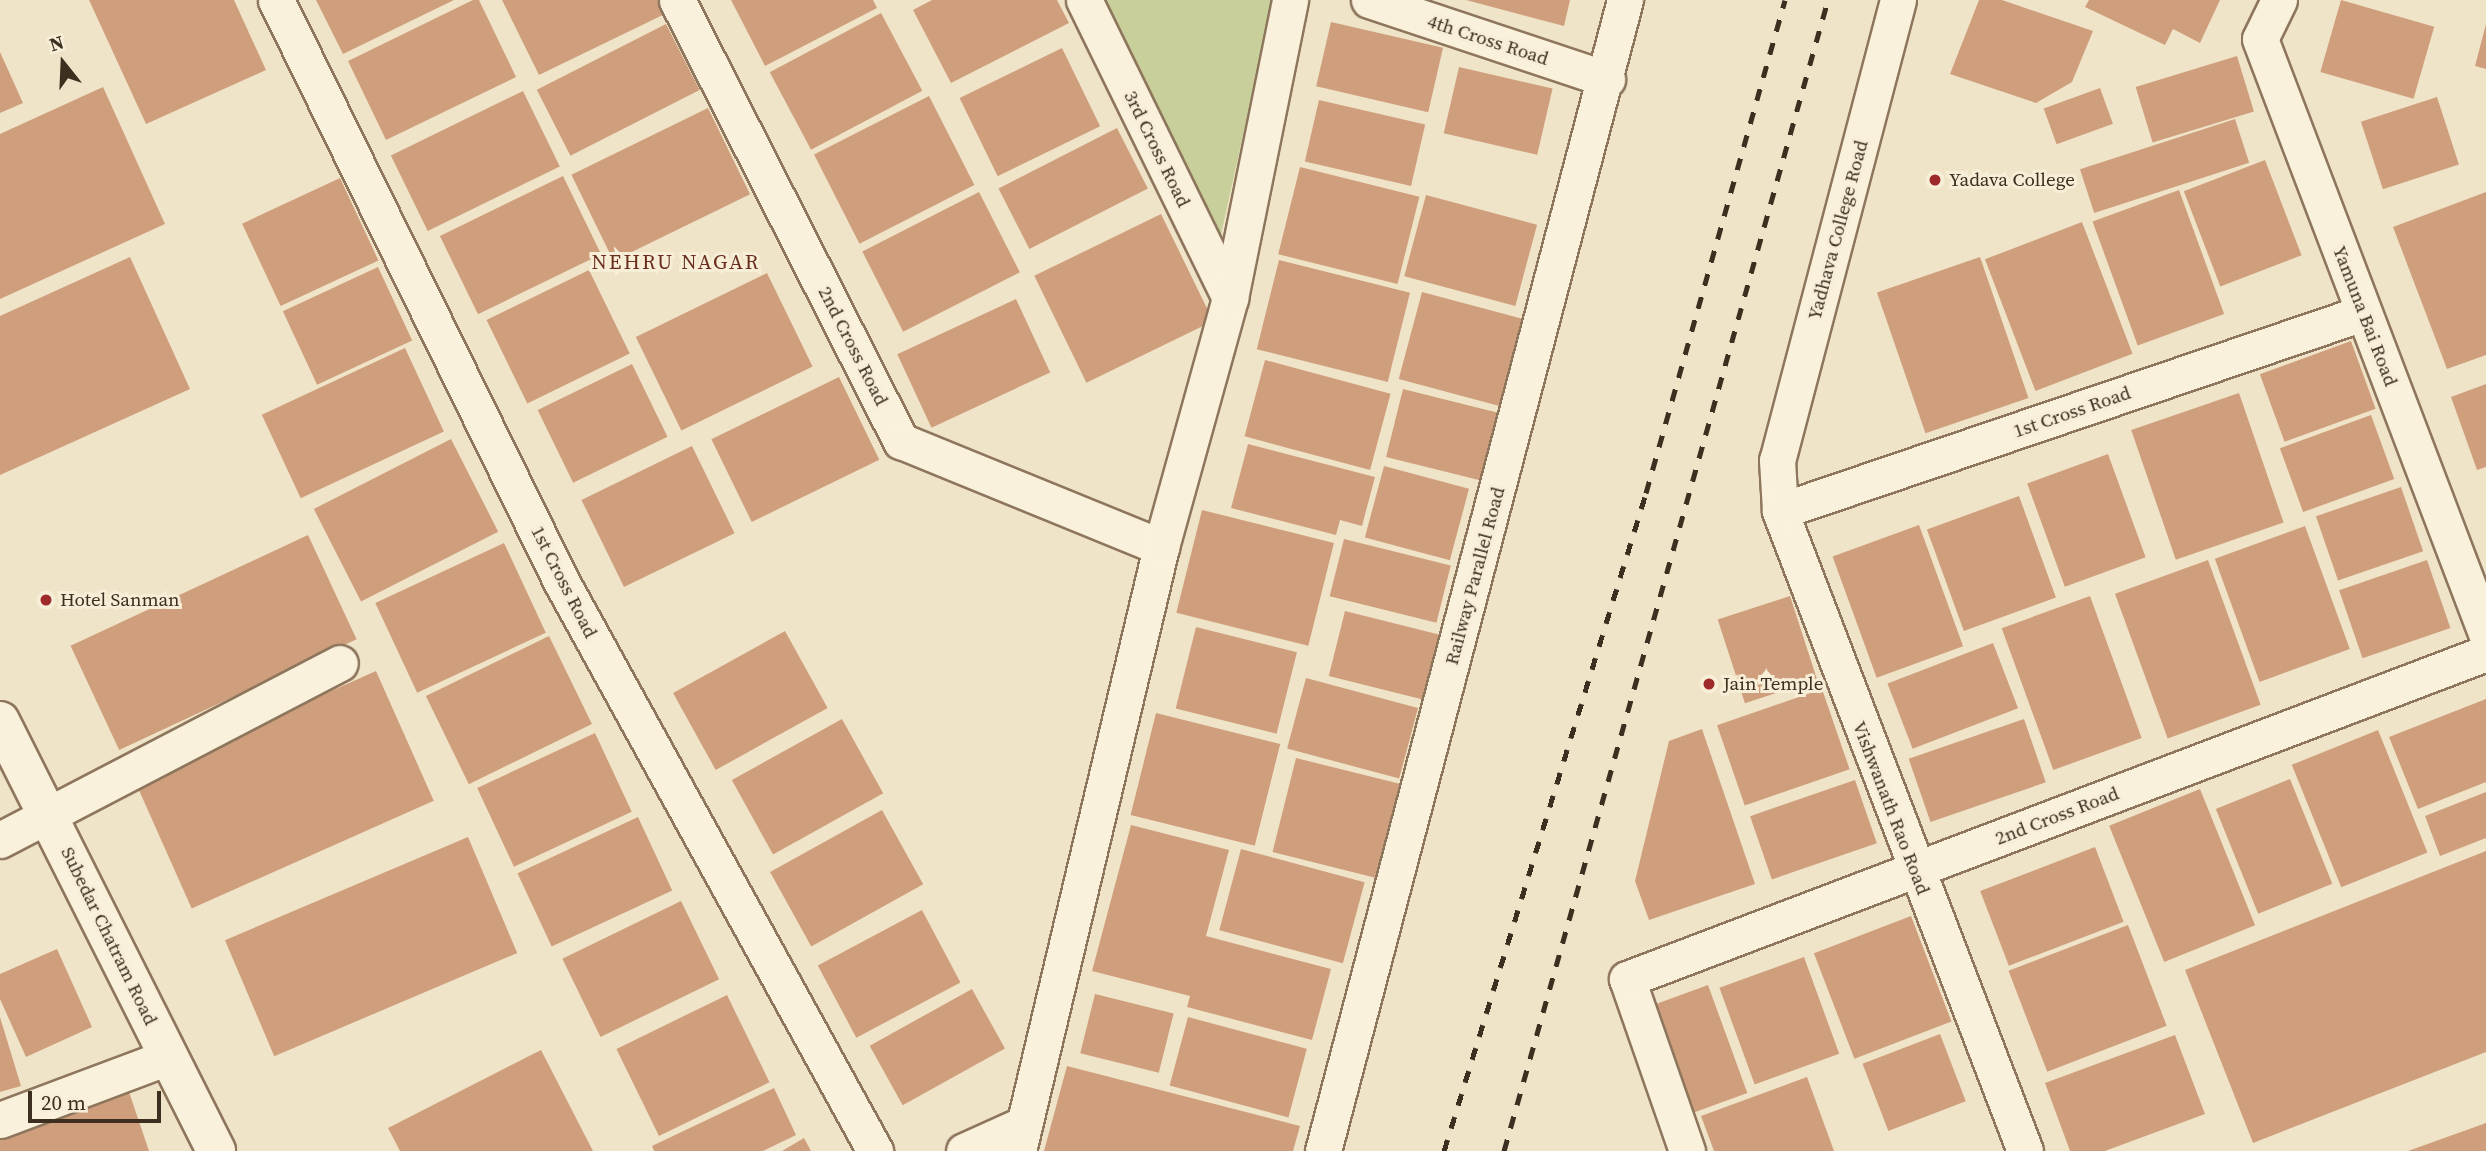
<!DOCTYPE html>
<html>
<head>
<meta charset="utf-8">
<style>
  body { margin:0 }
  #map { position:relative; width:2486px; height:1151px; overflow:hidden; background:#f0e4c8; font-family:"Source Serif 4",serif }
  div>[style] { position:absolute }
  .green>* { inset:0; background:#c9cf9b }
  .building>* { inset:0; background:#cf9f7d; transform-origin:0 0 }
  .roads { filter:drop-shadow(2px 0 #8d765c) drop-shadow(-2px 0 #8d765c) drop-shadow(0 2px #8d765c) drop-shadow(0 -2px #8d765c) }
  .street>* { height:35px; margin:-17.5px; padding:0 17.5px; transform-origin:17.5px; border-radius:17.5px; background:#faf1dc }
  .secondary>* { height:38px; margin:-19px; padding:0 19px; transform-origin:19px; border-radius:19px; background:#faf1dc }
  .rail>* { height:5px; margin-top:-2.5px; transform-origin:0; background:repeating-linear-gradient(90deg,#3d2e20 0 12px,transparent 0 24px) }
  .dots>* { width:19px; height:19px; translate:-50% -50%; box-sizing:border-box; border:4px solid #f7eed8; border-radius:50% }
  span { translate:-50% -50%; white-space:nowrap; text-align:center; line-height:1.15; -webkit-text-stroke:6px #f7eed8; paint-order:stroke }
  .street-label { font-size:19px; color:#3d2e20 }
  .poi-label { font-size:19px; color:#3d2e20 }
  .left { translate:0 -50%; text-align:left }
  .neighbourhood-label { font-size:21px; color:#6b2e1e; letter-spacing:2px }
  .north { position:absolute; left:28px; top:28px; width:70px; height:70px; -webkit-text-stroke:5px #f7eed8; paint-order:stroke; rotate:342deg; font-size:19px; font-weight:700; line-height:28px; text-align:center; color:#3d2e20 }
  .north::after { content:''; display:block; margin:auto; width:24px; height:32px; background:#3d2e20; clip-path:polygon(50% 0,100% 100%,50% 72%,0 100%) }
  .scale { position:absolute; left:28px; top:1091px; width:133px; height:32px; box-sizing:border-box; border:4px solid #3d2e20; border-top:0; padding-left:9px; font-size:21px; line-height:24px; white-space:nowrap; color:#3d2e20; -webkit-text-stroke:5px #f7eed8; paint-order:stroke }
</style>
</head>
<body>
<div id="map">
  <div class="green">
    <i style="clip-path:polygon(1106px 0,1273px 0,1220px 239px)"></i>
  </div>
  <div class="building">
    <i style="clip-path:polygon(89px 0,234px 0,266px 70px,146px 124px)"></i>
    <i style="clip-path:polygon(316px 0,454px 0,343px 54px)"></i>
    <i style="clip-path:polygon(473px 0,479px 0,516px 77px,386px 140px,348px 61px)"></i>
    <i style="clip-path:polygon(502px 0,663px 0,669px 12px,539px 75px)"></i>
    <i style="clip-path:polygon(731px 0,873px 0,877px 8px,765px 66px)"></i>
    <i style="clip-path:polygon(932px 0,1057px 0,1069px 23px,951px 83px,913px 10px)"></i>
    <i style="clip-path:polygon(1466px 0,1570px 0,1564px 26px)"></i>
    <i style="clip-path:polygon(1979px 0,2002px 0,2093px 31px,2072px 82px,2036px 103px,1950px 74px)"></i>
    <i style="clip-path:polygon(2089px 0,2220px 0,2200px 43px,2173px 29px,2165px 45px,2085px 7px)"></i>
    <i style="left:2341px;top:0;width:97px;height:75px;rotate:16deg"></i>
    <i style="left:881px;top:13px;width:88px;height:126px;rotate:62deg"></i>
    <i style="left:1331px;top:22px;width:115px;height:66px;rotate:13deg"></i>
    <i style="left:666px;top:24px;width:74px;height:145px;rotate:63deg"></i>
    <i style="clip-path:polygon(2486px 24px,2486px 69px,2475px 66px)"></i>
    <i style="left:1062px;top:48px;width:87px;height:114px;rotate:64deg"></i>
    <i style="clip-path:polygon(0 52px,23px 103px,0 113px)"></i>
    <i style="left:2237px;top:56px;width:58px;height:106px;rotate:73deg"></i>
    <i style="left:1459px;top:67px;width:96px;height:68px;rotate:13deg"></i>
    <i style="clip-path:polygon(103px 87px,165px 224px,0 299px,0 134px)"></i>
    <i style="left:2100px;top:88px;width:38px;height:60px;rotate:70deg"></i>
    <i style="left:523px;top:91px;width:84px;height:147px;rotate:64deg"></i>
    <i style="left:929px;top:96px;width:100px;height:129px;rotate:63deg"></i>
    <i style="left:2437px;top:97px;width:71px;height:80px;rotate:72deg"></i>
    <i style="left:1319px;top:100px;width:109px;height:63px;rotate:13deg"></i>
    <i style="left:708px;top:108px;width:96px;height:152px;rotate:64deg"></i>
    <i style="left:2235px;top:119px;width:46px;height:163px;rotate:72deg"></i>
    <i style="left:1117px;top:128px;width:68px;height:133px;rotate:63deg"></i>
    <i style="left:2265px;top:160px;width:102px;height:87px;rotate:69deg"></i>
    <i style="left:1300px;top:167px;width:123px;height:90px;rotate:14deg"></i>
    <i style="left:563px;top:176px;width:87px;height:137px;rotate:64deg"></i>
    <i style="left:340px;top:178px;width:91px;height:108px;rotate:65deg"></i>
    <i style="left:2179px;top:190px;width:132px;height:92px;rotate:70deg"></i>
    <i style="left:979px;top:192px;width:90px;height:131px;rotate:63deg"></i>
    <i style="clip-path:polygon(2486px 192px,2486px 355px,2447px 369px,2393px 227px)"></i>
    <i style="left:1426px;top:195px;width:115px;height:84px;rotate:15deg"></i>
    <i style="left:1161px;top:214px;width:119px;height:141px;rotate:64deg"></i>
    <i style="left:2082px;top:222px;width:141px;height:104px;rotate:69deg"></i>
    <i style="clip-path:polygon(130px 257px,190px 389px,0 475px,0 316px)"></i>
    <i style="left:1980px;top:257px;width:149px;height:109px;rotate:71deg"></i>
    <i style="left:1279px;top:260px;width:135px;height:92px;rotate:14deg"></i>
    <i style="left:378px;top:267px;width:81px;height:105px;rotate:65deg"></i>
    <i style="left:589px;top:270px;width:93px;height:114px;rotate:64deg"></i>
    <i style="left:767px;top:273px;width:104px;height:146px;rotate:64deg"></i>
    <i style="left:1422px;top:292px;width:109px;height:90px;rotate:15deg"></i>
    <i style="left:1016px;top:299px;width:81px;height:131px;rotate:65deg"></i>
    <i style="left:2351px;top:341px;width:72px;height:97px;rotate:70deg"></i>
    <i style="left:405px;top:348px;width:92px;height:158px;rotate:65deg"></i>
    <i style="left:1265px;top:360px;width:130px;height:79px;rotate:15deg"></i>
    <i style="left:632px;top:364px;width:81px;height:105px;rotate:64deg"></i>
    <i style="left:839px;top:377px;width:92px;height:142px;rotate:64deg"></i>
    <i style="clip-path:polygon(2486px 384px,2486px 467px,2477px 470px,2451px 397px)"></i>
    <i style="left:1403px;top:389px;width:104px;height:70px;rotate:14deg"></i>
    <i style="left:2239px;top:393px;width:137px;height:114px;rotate:71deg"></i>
    <i style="left:2371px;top:415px;width:68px;height:97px;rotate:70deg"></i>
    <i style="left:451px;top:439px;width:104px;height:154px;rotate:63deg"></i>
    <i style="clip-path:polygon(1248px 444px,1375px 477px,1362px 526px,1340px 520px,1336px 535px,1231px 508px)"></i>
    <i style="left:692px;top:446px;width:97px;height:123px;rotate:64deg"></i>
    <i style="left:2108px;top:454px;width:110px;height:86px;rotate:70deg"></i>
    <i style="left:1384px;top:466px;width:88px;height:74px;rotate:15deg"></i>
    <i style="left:2401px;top:487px;width:68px;height:90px;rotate:71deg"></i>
    <i style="left:2019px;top:496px;width:108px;height:98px;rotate:70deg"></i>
    <i style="left:1202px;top:510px;width:136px;height:106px;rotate:14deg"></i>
    <i style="left:1919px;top:525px;width:129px;height:92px;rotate:70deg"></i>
    <i style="left:2305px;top:526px;width:131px;height:96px;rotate:70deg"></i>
    <i style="left:308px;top:535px;width:115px;height:262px;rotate:65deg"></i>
    <i style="left:1344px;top:539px;width:110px;height:59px;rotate:14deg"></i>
    <i style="left:504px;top:543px;width:99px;height:142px;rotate:65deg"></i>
    <i style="left:2208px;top:560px;width:154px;height:99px;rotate:70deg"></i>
    <i style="left:2427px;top:560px;width:72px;height:93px;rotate:71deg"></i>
    <i style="left:1790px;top:596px;width:88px;height:76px;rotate:72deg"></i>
    <i style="left:2090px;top:596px;width:151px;height:94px;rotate:70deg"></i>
    <i style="left:1345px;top:611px;width:108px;height:67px;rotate:14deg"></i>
    <i style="left:1196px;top:627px;width:104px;height:84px;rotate:14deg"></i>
    <i style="left:785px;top:631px;width:88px;height:128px;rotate:61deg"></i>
    <i style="left:549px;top:636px;width:98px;height:137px;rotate:64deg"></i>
    <i style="left:1993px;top:643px;width:70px;height:113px;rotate:69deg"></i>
    <i style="left:376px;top:671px;width:142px;height:265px;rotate:66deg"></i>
    <i style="left:1306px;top:678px;width:116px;height:73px;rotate:15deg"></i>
    <i style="left:1822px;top:689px;width:85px;height:111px;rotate:71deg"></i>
    <i style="clip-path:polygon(2486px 699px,2486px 782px,2418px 809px,2389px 737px)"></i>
    <i style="left:1156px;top:713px;width:128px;height:105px;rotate:14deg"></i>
    <i style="left:842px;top:719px;width:85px;height:126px;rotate:61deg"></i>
    <i style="left:2024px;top:719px;width:67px;height:122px;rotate:71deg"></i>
    <i style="clip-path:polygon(1702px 729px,1755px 884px,1649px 920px,1635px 881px,1669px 741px)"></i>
    <i style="left:2378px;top:730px;width:132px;height:93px;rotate:68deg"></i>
    <i style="left:595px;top:733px;width:87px;height:130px;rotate:65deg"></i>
    <i style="left:1296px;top:758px;width:113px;height:97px;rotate:14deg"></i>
    <i style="left:2290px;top:779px;width:113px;height:80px;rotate:68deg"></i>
    <i style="left:1855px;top:780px;width:67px;height:111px;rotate:71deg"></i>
    <i style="left:2200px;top:789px;width:147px;height:98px;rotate:68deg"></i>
    <i style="clip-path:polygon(2486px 792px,2486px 838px,2440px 856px,2425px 816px)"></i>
    <i style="left:882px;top:810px;width:85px;height:128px;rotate:61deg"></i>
    <i style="left:638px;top:817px;width:81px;height:133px;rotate:65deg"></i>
    <i style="clip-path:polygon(1131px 825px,1229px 850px,1206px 936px,1331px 969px,1312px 1040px,1187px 1007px,1190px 996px,1092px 971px)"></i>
    <i style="left:468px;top:837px;width:126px;height:264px;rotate:67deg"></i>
    <i style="left:2095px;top:847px;width:80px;height:123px;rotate:69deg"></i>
    <i style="left:1241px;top:849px;width:128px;height:84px;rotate:15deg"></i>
    <i style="clip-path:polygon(2486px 851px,2486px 1052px,2253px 1143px,2185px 970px)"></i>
    <i style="left:681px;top:901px;width:87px;height:132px;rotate:64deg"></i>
    <i style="left:922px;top:910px;width:82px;height:118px;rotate:62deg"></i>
    <i style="left:1911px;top:916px;width:113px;height:104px;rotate:69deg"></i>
    <i style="left:2128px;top:925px;width:108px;height:128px;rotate:69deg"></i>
    <i style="clip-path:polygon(57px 949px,92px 1027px,26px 1057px,0 999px,0 974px)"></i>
    <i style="left:1804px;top:957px;width:103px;height:90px;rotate:70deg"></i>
    <i style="left:1708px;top:985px;width:115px;height:59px;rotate:70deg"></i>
    <i style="left:972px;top:989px;width:68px;height:117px;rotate:61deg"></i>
    <i style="left:1095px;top:994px;width:81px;height:61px;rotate:14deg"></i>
    <i style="left:727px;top:995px;width:97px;height:123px;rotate:64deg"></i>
    <i style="clip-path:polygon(0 1017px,21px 1086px,0 1092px)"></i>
    <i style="left:1188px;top:1017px;width:123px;height:71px;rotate:15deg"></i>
    <i style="left:1940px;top:1034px;width:72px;height:83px;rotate:69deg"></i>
    <i style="clip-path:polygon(2175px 1035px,2205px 1114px,2105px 1151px,2070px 1151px,2045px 1083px)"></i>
    <i style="clip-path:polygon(541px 1050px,593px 1151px,400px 1151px,388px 1128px)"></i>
    <i style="clip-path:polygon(1067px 1066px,1300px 1126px,1293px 1151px,1044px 1151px)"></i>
    <i style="clip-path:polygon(1807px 1077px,1834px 1151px,1714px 1151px,1701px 1116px)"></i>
    <i style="clip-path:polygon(774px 1088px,796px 1135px,763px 1151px,654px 1151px,652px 1146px)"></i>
    <i style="clip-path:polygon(129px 1092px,149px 1151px,0 1151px,0 1136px)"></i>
    <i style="clip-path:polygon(2486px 1123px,2486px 1151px,2408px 1151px)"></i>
    <i style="clip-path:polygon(804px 1138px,811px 1151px,782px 1151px)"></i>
  </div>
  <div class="roads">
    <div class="street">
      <i style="left:276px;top:0;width:647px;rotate:63.87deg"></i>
      <i style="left:561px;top:581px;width:651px;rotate:61.15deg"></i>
      <i style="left:677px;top:0;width:495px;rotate:63.1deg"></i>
      <i style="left:901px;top:441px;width:281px;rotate:22.2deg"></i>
      <i style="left:1084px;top:0;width:332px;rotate:63.9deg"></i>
      <i style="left:1369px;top:0;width:251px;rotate:18.4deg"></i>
      <i style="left:1898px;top:0;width:476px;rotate:104.7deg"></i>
      <i style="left:1777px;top:460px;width:51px;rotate:86.6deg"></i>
      <i style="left:1780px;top:511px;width:685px;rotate:69.05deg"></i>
      <i style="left:2279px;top:0;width:43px;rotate:116deg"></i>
      <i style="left:2260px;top:39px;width:636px;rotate:69.17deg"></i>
      <i style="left:1780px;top:511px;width:616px;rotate:-18.76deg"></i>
      <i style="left:0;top:840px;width:383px;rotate:-27.5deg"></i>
      <i style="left:0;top:1120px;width:179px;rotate:-20.6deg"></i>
      <i style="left:964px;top:1151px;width:66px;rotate:-24.2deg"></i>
      <i style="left:1018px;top:1151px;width:621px;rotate:-76.68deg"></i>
      <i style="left:1161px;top:547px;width:258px;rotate:-74.5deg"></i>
      <i style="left:1230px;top:298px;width:304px;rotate:-78.6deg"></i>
      <i style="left:1323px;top:1151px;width:1190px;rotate:-75.3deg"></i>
      <i style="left:1687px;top:1151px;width:182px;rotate:-109.2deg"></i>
      <i style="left:1627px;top:979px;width:919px;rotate:-20.78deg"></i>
    </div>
    <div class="secondary">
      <i style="left:0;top:721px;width:481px;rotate:63.3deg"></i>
    </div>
  </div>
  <div class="rail">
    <i style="left:1444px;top:1151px;width:688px;rotate:-72.93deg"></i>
    <i style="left:1646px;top:493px;width:512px;rotate:-74.25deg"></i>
    <i style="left:1504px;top:1151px;width:1196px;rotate:-74.28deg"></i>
  </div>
  <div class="dots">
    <i style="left:1935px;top:180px;background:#9e2a2b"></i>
    <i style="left:46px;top:600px;background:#9e2a2b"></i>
    <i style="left:1709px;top:684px;background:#9e2a2b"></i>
  </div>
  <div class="street-label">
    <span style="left:1488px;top:40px;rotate:18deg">4th Cross Road</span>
    <span style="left:1157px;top:149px;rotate:64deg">3rd Cross Road</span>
    <span style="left:1838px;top:230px;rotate:-75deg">Yadhava College Road</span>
    <span style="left:2365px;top:316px;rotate:69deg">Yamuna Bai Road</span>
    <span style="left:853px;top:346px;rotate:63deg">2nd Cross Road</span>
    <span style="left:2072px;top:412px;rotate:-19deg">1st Cross Road</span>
    <span style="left:1475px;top:576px;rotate:-75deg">Railway Parallel Road</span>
    <span style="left:564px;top:582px;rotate:63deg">1st Cross Road</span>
    <span style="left:1891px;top:808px;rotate:69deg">Vishwanath Rao Road</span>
    <span style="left:2057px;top:816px;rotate:-21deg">2nd Cross Road</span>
    <span style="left:109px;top:936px;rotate:64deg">Subedar Chatram Road</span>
  </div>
  <div class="poi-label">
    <span class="left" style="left:1949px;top:180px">Yadava College</span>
    <span class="left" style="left:60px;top:600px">Hotel Sanman</span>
    <span class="left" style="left:1723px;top:684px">Jain Temple</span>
  </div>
  <div class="neighbourhood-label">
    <span style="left:676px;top:262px">NEHRU NAGAR</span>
  </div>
  <div class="north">N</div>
  <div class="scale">20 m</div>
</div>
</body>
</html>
